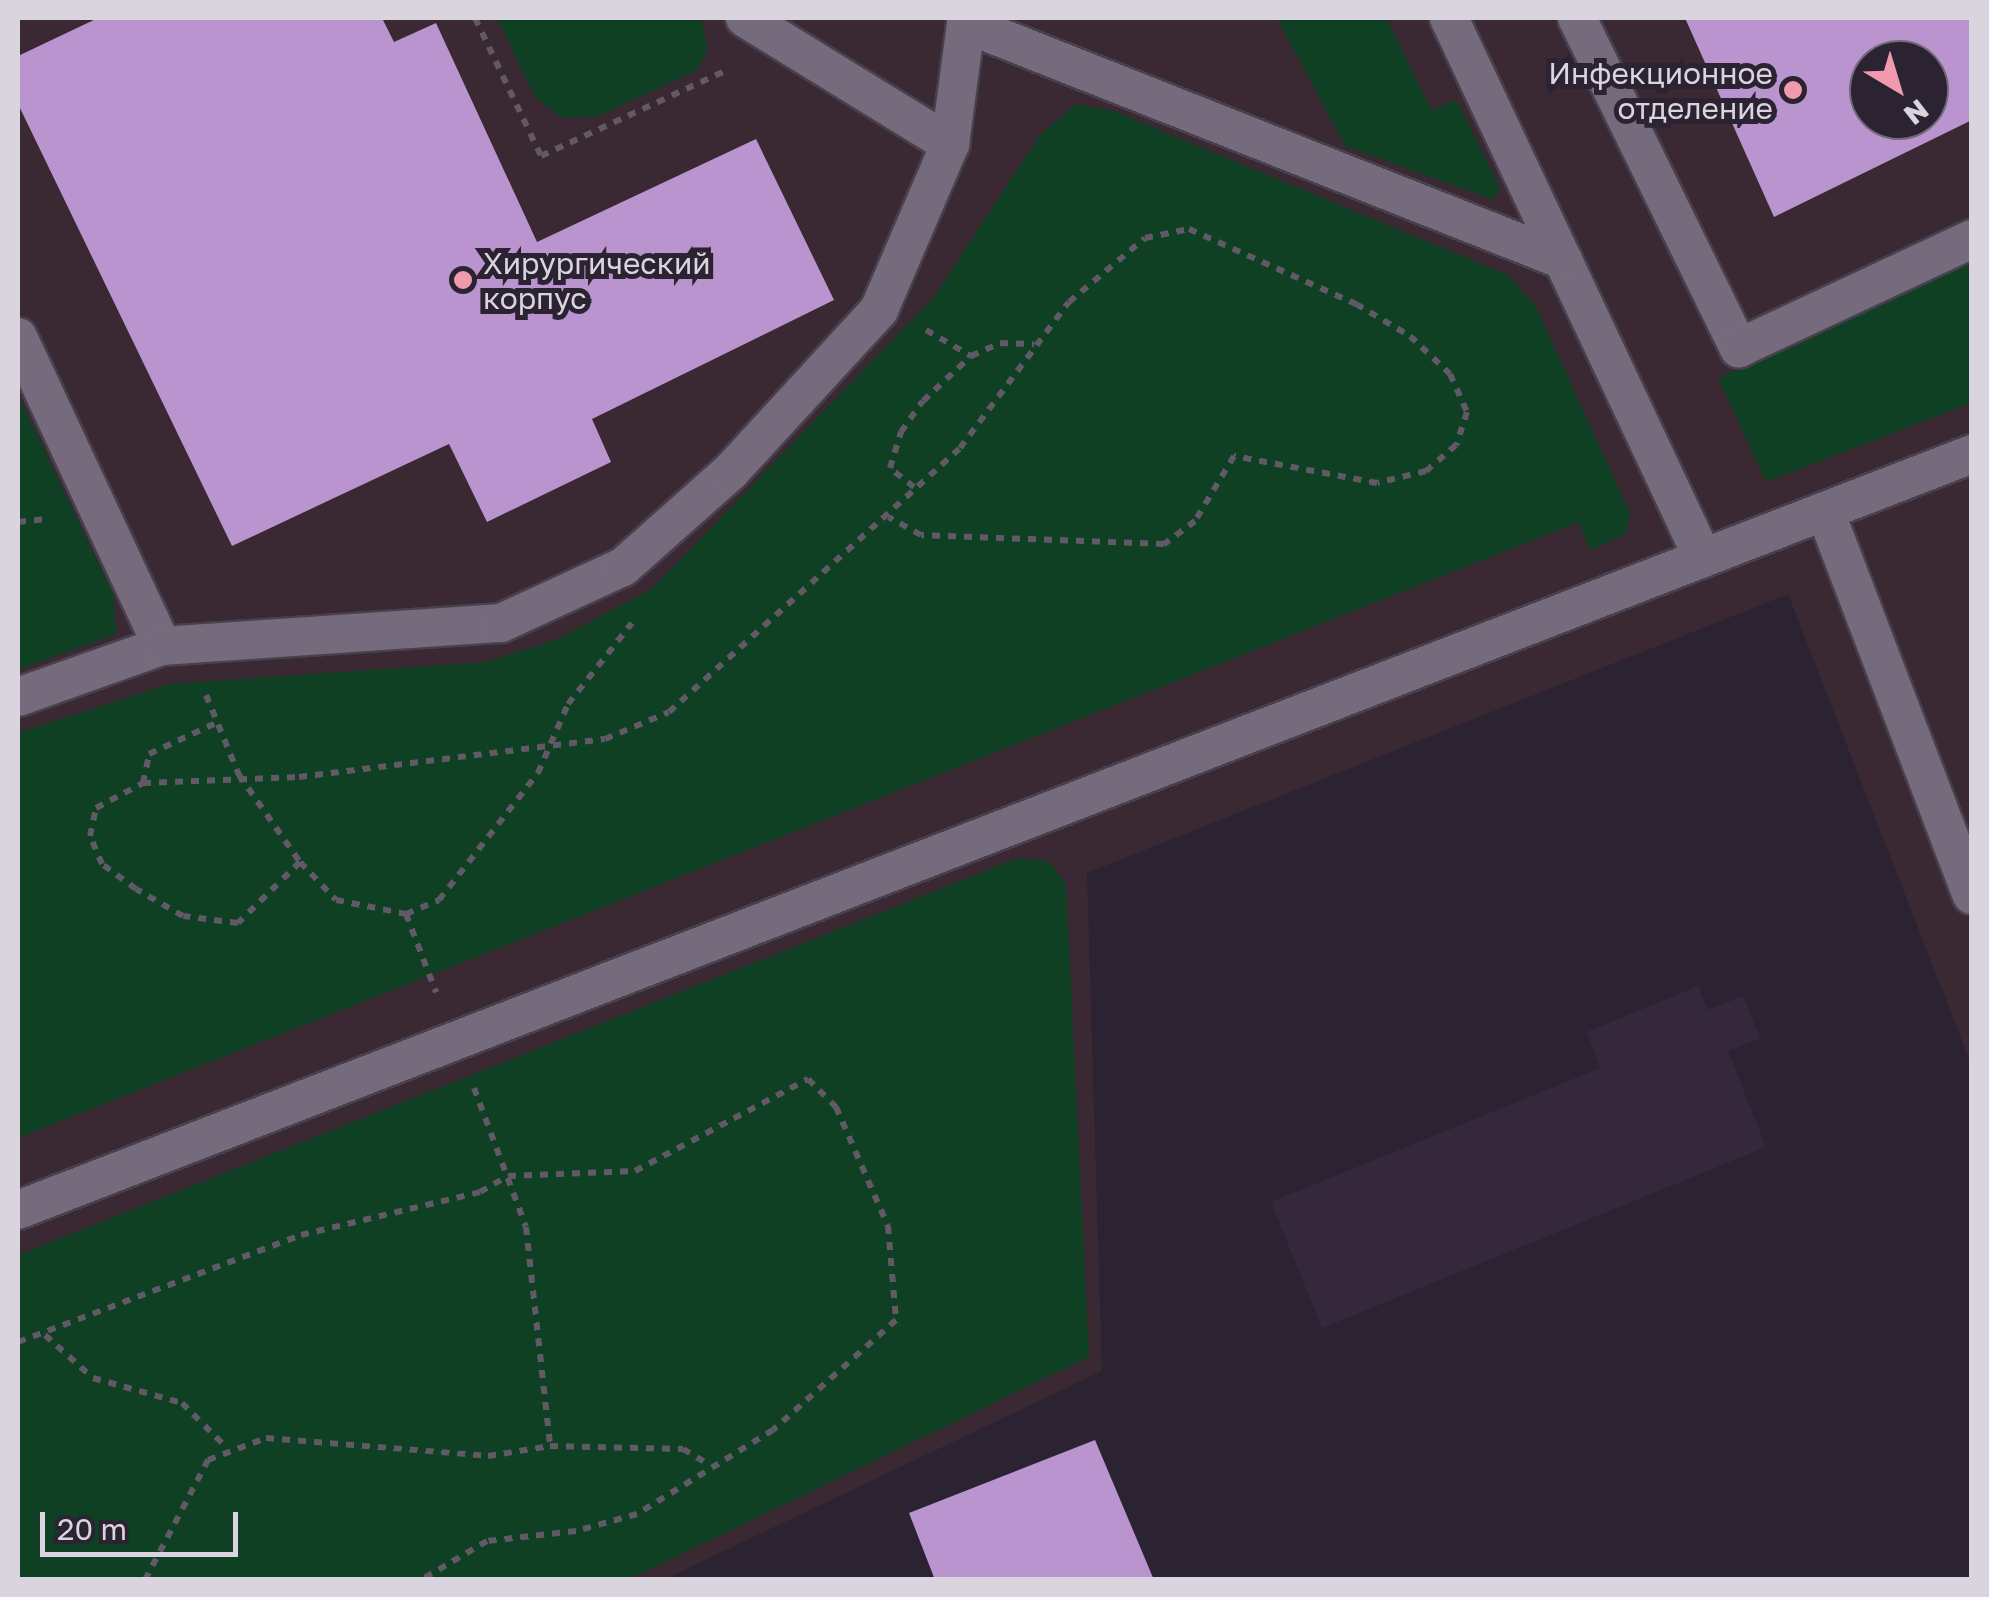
<!DOCTYPE html>
<html>
<head>
<meta charset="utf-8">
<style>
  body { margin:0 }
  #map { position:relative; width:1989px; height:1597px; overflow:hidden; background:#2c2332; font-family:"Golos Text",sans-serif }
  div>[style] { position:absolute }
  .built>* { inset:0; background:#35283d }
  .medical>* { inset:0; background:#3a2832 }
  .green>* { inset:0; background:#0f4023 }
  .building>* { inset:0; background:#b994cf }
  .path>* { height:6px; margin-top:-3px; transform-origin:0; background:repeating-linear-gradient(90deg,#615966 0 8px,transparent 0 16px) }
  .roads { filter:drop-shadow(2px 0 #47404d) drop-shadow(-2px 0 #47404d) drop-shadow(0 2px #47404d) drop-shadow(0 -2px #47404d) }
  .lane>* { height:38px; margin:-19px; padding:0 19px; transform-origin:19px; border-radius:19px; background:#766b7d }
  .dots>* { width:28px; height:28px; translate:-50% -50%; box-sizing:border-box; border:5px solid #2c2332; border-radius:50% }
  span { translate:-50% -50%; white-space:nowrap; text-align:center; line-height:1.15; -webkit-text-stroke:10px #2c2332; paint-order:stroke }
  .poi-label { font-size:30px; color:#dad4de }
  .right { translate:-100% -50%; text-align:right }
  .left { translate:0 -50%; text-align:left }
  .frame { position:absolute; inset:0; border:20px solid #dad4de; pointer-events:none }
  .north { position:absolute; left:1849px; top:40px; width:100px; height:100px; box-sizing:border-box; background:#2c2332; border:2px solid #726a77; border-radius:50%; rotate:142deg; font-size:28px; font-weight:700; line-height:40px; text-align:center; color:#dad4de }
  .north::after { content:''; display:block; margin:auto; width:35px; height:45px; background:#f29aad; clip-path:polygon(50% 0,100% 100%,50% 72%,0 100%) }
  .scale { position:absolute; left:40px; top:1512px; width:198px; height:45px; box-sizing:border-box; border:5px solid #dad4de; border-top:0; padding-left:12px; font-size:30px; line-height:35px; white-space:nowrap; color:#dad4de; -webkit-text-stroke:8px #2c2332; paint-order:stroke }
</style>
</head>
<body>
<div id="map">
  <div class="built">
    <i style="clip-path:polygon(1698px 986px,1708px 1010px,1743px 996px,1760px 1038px,1728px 1051px,1766px 1147px,1322px 1328px,1271px 1202px,1600px 1068px,1587px 1032px)"></i>
  </div>
  <div class="medical">
    <i style="clip-path:polygon(evenodd,18px 18px,1971px 18px,1971px 1064px,1788px 594px,1087px 873px,1102px 1371px,665px 1579px,18px 1579px,18px 18px,1869px 60px,1929px 60px,1929px 120px,1869px 120px,1869px 60px)"></i>
  </div>
  <div class="green">
    <i style="clip-path:polygon(497px 18px,701px 18px,708px 50px,695px 71px,599px 116px,562px 118px,535px 97px)"></i>
    <i style="clip-path:polygon(1277px 18px,1386px 18px,1432px 111px,1456px 99px,1500px 188px,1494px 200px,1345px 146px)"></i>
    <i style="clip-path:polygon(1076px 104px,1114px 111px,1508px 275px,1536px 307px,1630px 513px,1626px 534px,1590px 550px,1579px 522px,18px 1138px,18px 733px,169px 684px,486px 662px,558px 639px,653px 588px,933px 298px,1040px 135px)"></i>
    <i style="clip-path:polygon(1971px 263px,1971px 403px,1766px 482px,1718px 378px)"></i>
    <i style="clip-path:polygon(18px 395px,114px 596px,116px 634px,18px 670px)"></i>
    <i style="clip-path:polygon(1018px 858px,1048px 861px,1066px 884px,1089px 1357px,630px 1579px,18px 1579px,18px 1255px)"></i>
  </div>
  <div class="building">
    <i style="clip-path:polygon(98px 18px,382px 18px,394px 42px,436px 23px,537px 242px,756px 139px,834px 300px,592px 419px,611px 462px,487px 522px,449px 444px,232px 546px,18px 104px,18px 56px)"></i>
    <i style="clip-path:polygon(evenodd,1685px 18px,1972px 18px,1972px 120px,1774px 217px,1685px 18px,1869px 60px,1929px 60px,1929px 120px,1869px 120px,1869px 60px)"></i>
    <i style="clip-path:polygon(1095px 1440px,1154px 1580px,935px 1580px,909px 1513px)"></i>
  </div>
  <div class="path">
    <i style="left:475px;top:18px;width:153px;rotate:64.4deg"></i>
    <i style="left:541px;top:156px;width:205px;rotate:-24.8deg"></i>
    <i style="left:926px;top:330px;width:52px;rotate:30deg"></i>
    <i style="left:914px;top:487px;width:31px;rotate:-142deg"></i>
    <i style="left:890px;top:468px;width:38px;rotate:-73deg"></i>
    <i style="left:901px;top:432px;width:38px;rotate:-55deg"></i>
    <i style="left:923px;top:401px;width:66px;rotate:-43.2deg"></i>
    <i style="left:971px;top:356px;width:32px;rotate:-24deg"></i>
    <i style="left:1000px;top:343px;width:34px;rotate:2deg"></i>
    <i style="left:18px;top:522px;width:28px;rotate:-6deg"></i>
    <i style="left:206px;top:695px;width:87px;rotate:67.6deg"></i>
    <i style="left:239px;top:775px;width:106px;rotate:55deg"></i>
    <i style="left:300px;top:862px;width:52px;rotate:46.5deg"></i>
    <i style="left:336px;top:900px;width:71px;rotate:11.3deg"></i>
    <i style="left:406px;top:914px;width:36px;rotate:-23deg"></i>
    <i style="left:439px;top:900px;width:161px;rotate:-52.1deg"></i>
    <i style="left:538px;top:773px;width:75px;rotate:-66.5deg"></i>
    <i style="left:568px;top:704px;width:103px;rotate:-51.7deg"></i>
    <i style="left:143px;top:783px;width:30px;rotate:-78deg"></i>
    <i style="left:149px;top:754px;width:72px;rotate:-24.8deg"></i>
    <i style="left:300px;top:862px;width:87px;rotate:135.5deg"></i>
    <i style="left:238px;top:923px;width:55px;rotate:-172.7deg"></i>
    <i style="left:183px;top:916px;width:54px;rotate:-150.1deg"></i>
    <i style="left:136px;top:889px;width:42px;rotate:-143.7deg"></i>
    <i style="left:102px;top:864px;width:30px;rotate:-113deg"></i>
    <i style="left:90px;top:836px;width:29px;rotate:-78deg"></i>
    <i style="left:96px;top:808px;width:53px;rotate:-28deg"></i>
    <i style="left:143px;top:783px;width:156px;rotate:-2.2deg"></i>
    <i style="left:299px;top:777px;width:308px;rotate:-7.1deg"></i>
    <i style="left:605px;top:739px;width:69px;rotate:-22.9deg"></i>
    <i style="left:669px;top:712px;width:393px;rotate:-42.2deg"></i>
    <i style="left:960px;top:448px;width:182px;rotate:-53.3deg"></i>
    <i style="left:1069px;top:302px;width:99px;rotate:-40.1deg"></i>
    <i style="left:1145px;top:238px;width:45px;rotate:-11.6deg"></i>
    <i style="left:1189px;top:229px;width:183px;rotate:24.2deg"></i>
    <i style="left:1356px;top:304px;width:63px;rotate:30.7deg"></i>
    <i style="left:1410px;top:336px;width:55px;rotate:43.5deg"></i>
    <i style="left:1450px;top:374px;width:42px;rotate:65.9deg"></i>
    <i style="left:1467px;top:412px;width:35px;rotate:108deg"></i>
    <i style="left:1456px;top:445px;width:40px;rotate:139deg"></i>
    <i style="left:1426px;top:471px;width:50px;rotate:166.2deg"></i>
    <i style="left:1377px;top:483px;width:146px;rotate:-169.3deg"></i>
    <i style="left:1234px;top:456px;width:76px;rotate:121deg"></i>
    <i style="left:1195px;top:521px;width:39px;rotate:143deg"></i>
    <i style="left:1164px;top:544px;width:243px;rotate:-177.9deg"></i>
    <i style="left:921px;top:535px;width:37px;rotate:-151deg"></i>
    <i style="left:406px;top:914px;width:84px;rotate:69deg"></i>
    <i style="left:474px;top:1088px;width:148px;rotate:69.5deg"></i>
    <i style="left:526px;top:1227px;width:220px;rotate:83.7deg"></i>
    <i style="left:45px;top:1335px;width:64px;rotate:41.9deg"></i>
    <i style="left:93px;top:1378px;width:92px;rotate:15.7deg"></i>
    <i style="left:182px;top:1403px;width:62px;rotate:45deg"></i>
    <i style="left:18px;top:1342px;width:303px;rotate:-20.7deg"></i>
    <i style="left:301px;top:1235px;width:184px;rotate:-13.5deg"></i>
    <i style="left:480px;top:1192px;width:32px;rotate:-30deg"></i>
    <i style="left:508px;top:1176px;width:127px;rotate:-2.3deg"></i>
    <i style="left:635px;top:1171px;width:196px;rotate:-28deg"></i>
    <i style="left:808px;top:1079px;width:40px;rotate:45deg"></i>
    <i style="left:836px;top:1107px;width:130px;rotate:66.4deg"></i>
    <i style="left:888px;top:1226px;width:94px;rotate:85.1deg"></i>
    <i style="left:896px;top:1320px;width:165px;rotate:138.2deg"></i>
    <i style="left:773px;top:1430px;width:160px;rotate:148.3deg"></i>
    <i style="left:637px;top:1514px;width:63px;rotate:164.4deg"></i>
    <i style="left:576px;top:1531px;width:90px;rotate:173.6deg"></i>
    <i style="left:487px;top:1541px;width:77px;rotate:149.4deg"></i>
    <i style="left:145px;top:1580px;width:136px;rotate:-62.3deg"></i>
    <i style="left:208px;top:1460px;width:62px;rotate:-20.8deg"></i>
    <i style="left:266px;top:1438px;width:223px;rotate:4.6deg"></i>
    <i style="left:488px;top:1456px;width:63px;rotate:-9.2deg"></i>
    <i style="left:550px;top:1446px;width:133px;rotate:1.3deg"></i>
    <i style="left:683px;top:1449px;width:29px;rotate:31deg"></i>
  </div>
  <div class="roads">
    <div class="lane">
      <i style="left:745px;top:18px;width:241px;rotate:31.6deg"></i>
      <i style="left:1449px;top:18px;width:597px;rotate:64.81deg"></i>
      <i style="left:1577px;top:18px;width:368px;rotate:63.9deg"></i>
      <i style="left:1739px;top:348px;width:257px;rotate:-25.1deg"></i>
      <i style="left:966px;top:24px;width:642px;rotate:21.57deg"></i>
      <i style="left:18px;top:337px;width:341px;rotate:65deg"></i>
      <i style="left:1825px;top:511px;width:411px;rotate:69.1deg"></i>
      <i style="left:18px;top:697px;width:153px;rotate:-19.5deg"></i>
      <i style="left:162px;top:646px;width:340px;rotate:-3.9deg"></i>
      <i style="left:501px;top:623px;width:134px;rotate:-24.7deg"></i>
      <i style="left:623px;top:567px;width:144px;rotate:-41.6deg"></i>
      <i style="left:731px;top:471px;width:219px;rotate:-47.4deg"></i>
      <i style="left:879px;top:310px;width:181px;rotate:-66.8deg"></i>
      <i style="left:950px;top:144px;width:121px;rotate:-82.4deg"></i>
      <i style="left:966px;top:24px;width:13px;rotate:-27deg"></i>
      <i style="left:18px;top:1210px;width:2095px;rotate:-21.15deg"></i>
    </div>
  </div>
  <div class="dots">
    <i style="left:1793px;top:90px;background:#f29aad"></i>
    <i style="left:463px;top:280px;background:#f29aad"></i>
  </div>
  <div class="poi-label">
    <span class="right" style="left:1773px;top:90px">Инфекционное<br>отделение</span>
    <span class="left" style="left:483px;top:280px">Хирургический<br>корпус</span>
  </div>
  <div class="frame"></div>
  <div class="north">N</div>
  <div class="scale">20 m</div>
</div>
</body>
</html>
